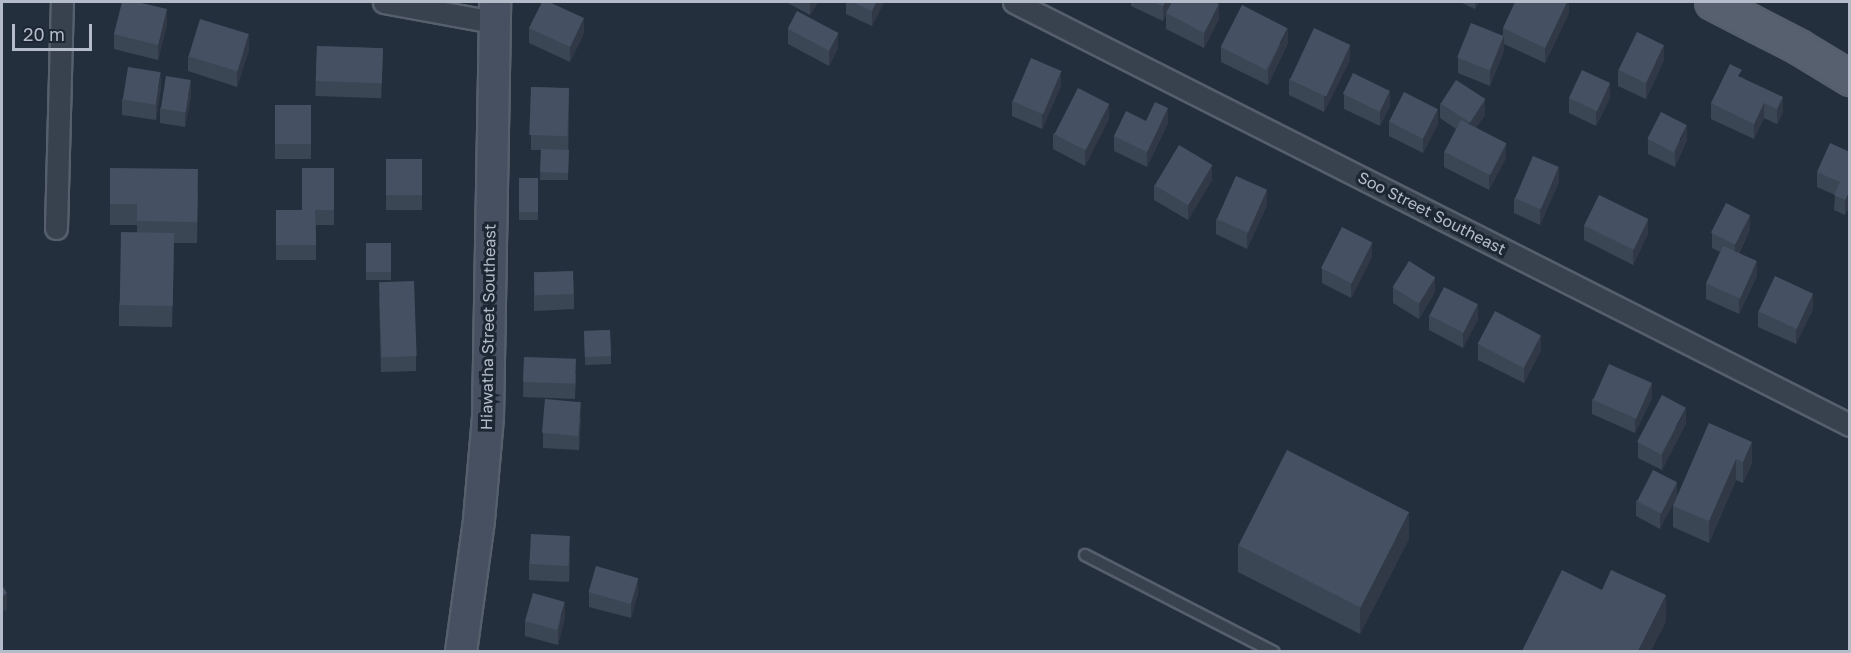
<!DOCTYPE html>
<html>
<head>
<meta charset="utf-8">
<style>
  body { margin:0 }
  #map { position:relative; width:1851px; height:653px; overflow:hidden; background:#242f3e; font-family:"Golos Text",sans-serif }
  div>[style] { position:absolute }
  .roads { filter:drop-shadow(2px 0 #565f6c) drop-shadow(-2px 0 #565f6c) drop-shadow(0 2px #565f6c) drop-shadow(0 -2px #565f6c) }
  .lane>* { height:10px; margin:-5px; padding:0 5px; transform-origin:5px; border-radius:5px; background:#38414e }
  .street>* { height:21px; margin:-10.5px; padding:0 10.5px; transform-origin:10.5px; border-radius:10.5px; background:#38414e }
  .secondary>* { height:30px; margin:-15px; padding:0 15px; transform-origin:15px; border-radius:15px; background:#465061 }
  .primary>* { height:33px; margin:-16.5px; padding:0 16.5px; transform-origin:16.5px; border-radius:16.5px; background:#56606e }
  .wall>* { inset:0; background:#3b4654; transform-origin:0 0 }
  .shaded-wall>* { inset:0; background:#303945 }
  .building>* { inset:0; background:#455162; transform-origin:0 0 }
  span { translate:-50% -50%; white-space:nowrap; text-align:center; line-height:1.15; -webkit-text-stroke:6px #1d2633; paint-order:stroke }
  .street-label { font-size:16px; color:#b4bcc9 }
  .frame { position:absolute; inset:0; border:3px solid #b4bcc9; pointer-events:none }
  .scale { position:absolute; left:12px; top:24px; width:80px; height:27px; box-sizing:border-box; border:3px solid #b4bcc9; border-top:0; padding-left:8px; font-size:18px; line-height:21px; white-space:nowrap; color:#b4bcc9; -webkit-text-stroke:4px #1d2633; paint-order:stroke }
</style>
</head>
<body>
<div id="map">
  <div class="roads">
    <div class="lane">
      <i style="left:1085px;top:555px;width:212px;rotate:27.2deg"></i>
    </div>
    <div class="street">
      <i style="left:384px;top:2px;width:111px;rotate:10.4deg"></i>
      <i style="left:1014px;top:2px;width:937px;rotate:26.84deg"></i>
      <i style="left:56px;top:228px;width:226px;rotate:-88.5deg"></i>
    </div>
    <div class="secondary">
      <i style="left:461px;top:652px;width:133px;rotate:-82.2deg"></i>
      <i style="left:479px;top:520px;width:103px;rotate:-85deg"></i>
      <i style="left:488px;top:417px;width:415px;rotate:-89deg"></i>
    </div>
    <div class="primary">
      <i style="left:1712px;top:2px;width:98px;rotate:27.3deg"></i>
      <i style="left:1799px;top:47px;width:60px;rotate:31.3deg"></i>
    </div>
  </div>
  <div class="wall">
    <i style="clip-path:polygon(788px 2px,818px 2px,810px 15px,788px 3px)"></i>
    <i style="clip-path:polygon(846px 2px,884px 2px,872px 26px,846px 14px)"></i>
    <i style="clip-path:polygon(1131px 2px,1172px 2px,1219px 19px,1204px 48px,1166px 29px,1166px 14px,1163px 21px,1131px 6px)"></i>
    <i style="clip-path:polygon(1460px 2px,1479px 2px,1475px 9px)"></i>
    <i style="clip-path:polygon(1569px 2px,1569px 13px,1545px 63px,1504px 44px,1504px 51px,1490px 86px,1458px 73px,1458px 58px,1503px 36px,1503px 28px)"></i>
    <i style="clip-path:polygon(167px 24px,158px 60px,114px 49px,114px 34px)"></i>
    <i style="clip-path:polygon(529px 28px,584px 33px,570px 62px,529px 43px)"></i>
    <i style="clip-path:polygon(788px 29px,838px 48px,829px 66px,788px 44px)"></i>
    <i style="clip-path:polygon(1288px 43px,1268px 85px,1221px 62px,1221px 47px)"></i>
    <i style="left:317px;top:46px;width:66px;height:50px;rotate:2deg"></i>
    <i style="clip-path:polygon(249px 50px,237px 87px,188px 71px,188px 56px)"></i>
    <i style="clip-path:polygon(1350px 60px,1324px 112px,1289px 95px,1289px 79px)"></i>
    <i style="clip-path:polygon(1664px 60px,1646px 99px,1618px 86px,1618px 70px)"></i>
    <i style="clip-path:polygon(1742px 77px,1783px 112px,1777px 124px,1764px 118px,1754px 139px,1711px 119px,1711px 103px)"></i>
    <i style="clip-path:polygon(1061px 86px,1042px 129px,1012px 116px,1012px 101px)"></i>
    <i style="clip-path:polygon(161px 87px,156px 120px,122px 115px,122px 99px)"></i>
    <i style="clip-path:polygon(531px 87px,569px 88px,568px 180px,540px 180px,541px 150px,531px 150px)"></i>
    <i style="clip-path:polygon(1344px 94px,1390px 106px,1380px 126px,1344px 109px)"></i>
    <i style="clip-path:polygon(191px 95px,185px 127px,160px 123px,160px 108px)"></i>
    <i style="clip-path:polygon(1569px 98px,1610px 98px,1596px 126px,1569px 113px)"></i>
    <i style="clip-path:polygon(1440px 103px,1485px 115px,1476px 127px,1506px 158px,1489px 190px,1444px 167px,1444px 152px,1456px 129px,1440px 118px)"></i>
    <i style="left:275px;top:105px;width:36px;height:54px"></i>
    <i style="clip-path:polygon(1109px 119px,1085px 166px,1053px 149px,1053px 134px)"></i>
    <i style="clip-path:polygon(1146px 121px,1168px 123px,1147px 167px,1114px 151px,1114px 136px)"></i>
    <i style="clip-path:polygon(1389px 121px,1438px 124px,1423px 153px,1389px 136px)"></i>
    <i style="clip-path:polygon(1648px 139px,1687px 140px,1675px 167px,1648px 154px)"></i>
    <i style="clip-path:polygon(1850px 152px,1845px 215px,1834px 210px,1835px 195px,1817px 187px,1817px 172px)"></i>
    <i style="left:386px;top:159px;width:36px;height:51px"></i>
    <i style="clip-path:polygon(110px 168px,198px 191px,197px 243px,174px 243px,172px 327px,119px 326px,119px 305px,137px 232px,137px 225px,110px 225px)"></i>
    <i style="clip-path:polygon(334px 168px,334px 225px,316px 225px,316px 260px,276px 260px,276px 210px,302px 210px)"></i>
    <i style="left:519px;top:178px;width:19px;height:42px"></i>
    <i style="clip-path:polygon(1212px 180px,1188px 220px,1154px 200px,1154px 185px)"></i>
    <i style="clip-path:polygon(1559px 182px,1540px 225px,1514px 213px,1514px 198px)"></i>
    <i style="clip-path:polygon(1267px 205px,1247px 249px,1216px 234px,1216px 219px)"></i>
    <i style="clip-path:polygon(1584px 225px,1648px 234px,1633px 265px,1584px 240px)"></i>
    <i style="clip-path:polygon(1750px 230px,1739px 253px,1757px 276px,1739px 314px,1706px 299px,1706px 283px,1720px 252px,1712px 248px,1712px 233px)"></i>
    <i style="left:366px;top:243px;width:25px;height:37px"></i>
    <i style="clip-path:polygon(1372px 257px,1351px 298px,1322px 283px,1322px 268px)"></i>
    <i style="clip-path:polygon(534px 272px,574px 294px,574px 309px,534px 311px)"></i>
    <i style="clip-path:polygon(1393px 288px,1435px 292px,1419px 319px,1393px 303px)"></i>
    <i style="clip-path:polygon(379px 297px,416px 356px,416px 371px,381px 372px)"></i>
    <i style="clip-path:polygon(1813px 309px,1796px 344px,1758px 327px,1758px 311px)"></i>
    <i style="clip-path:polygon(1429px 315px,1478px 319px,1463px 348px,1429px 330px)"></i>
    <i style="left:610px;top:330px;width:34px;height:26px;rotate:88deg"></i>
    <i style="clip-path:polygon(1478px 344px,1541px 350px,1524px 383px,1478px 360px)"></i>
    <i style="clip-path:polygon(524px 357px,576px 374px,575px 399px,523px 397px)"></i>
    <i style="clip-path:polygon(1652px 398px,1635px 433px,1592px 414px,1592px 399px)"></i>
    <i style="clip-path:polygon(581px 417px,579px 450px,543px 448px,543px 433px)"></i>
    <i style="clip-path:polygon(1686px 423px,1662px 470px,1638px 458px,1638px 442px)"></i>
    <i style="clip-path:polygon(1709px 423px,1752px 463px,1743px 483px,1736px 480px,1709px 543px,1673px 527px,1673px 506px)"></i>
    <i style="clip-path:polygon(1677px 482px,1660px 529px,1636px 516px,1636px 501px)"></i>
    <i style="clip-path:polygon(1409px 539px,1360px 634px,1238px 572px,1238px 545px)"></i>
    <i style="clip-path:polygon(570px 552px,569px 582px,529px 580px,529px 564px)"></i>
    <i style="clip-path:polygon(589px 592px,638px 593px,631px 618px,589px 607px)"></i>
    <i style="clip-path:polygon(565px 617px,558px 645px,525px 636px,525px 621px)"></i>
  </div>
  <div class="shaded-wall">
    <i style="clip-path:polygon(810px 2px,818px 2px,810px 15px)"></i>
    <i style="clip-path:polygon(876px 2px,884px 2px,872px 26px,872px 11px)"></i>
    <i style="clip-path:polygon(1165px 2px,1172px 2px,1163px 21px,1163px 6px)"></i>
    <i style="clip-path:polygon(1475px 2px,1479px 2px,1475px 9px)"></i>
    <i style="clip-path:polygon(1567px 2px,1569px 2px,1569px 13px,1545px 63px,1545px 48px)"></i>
    <i style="clip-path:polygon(1219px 4px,1219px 19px,1204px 48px,1204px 33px)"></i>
    <i style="clip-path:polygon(167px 9px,167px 24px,158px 60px,158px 45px)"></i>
    <i style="clip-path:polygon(584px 18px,584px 33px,570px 62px,570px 47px)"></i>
    <i style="clip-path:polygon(1288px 28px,1288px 43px,1268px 85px,1268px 70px)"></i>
    <i style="clip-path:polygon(838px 33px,838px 48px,829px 66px,829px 50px)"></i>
    <i style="clip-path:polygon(249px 34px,249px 50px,237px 87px,237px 72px)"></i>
    <i style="clip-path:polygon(1504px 36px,1504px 51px,1490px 86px,1490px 71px)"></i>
    <i style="clip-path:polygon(1350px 45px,1350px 60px,1324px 112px,1324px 97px)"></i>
    <i style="clip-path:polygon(1664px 45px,1664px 60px,1646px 99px,1646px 84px)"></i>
    <i style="clip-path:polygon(1061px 71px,1061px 86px,1042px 129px,1042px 114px)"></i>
    <i style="clip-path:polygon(161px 72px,161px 87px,156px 120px,156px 105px)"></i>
    <i style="clip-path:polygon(191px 80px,191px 95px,185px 127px,185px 112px)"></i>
    <i style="clip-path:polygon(1610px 83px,1610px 98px,1596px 126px,1596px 111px)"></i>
    <i style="clip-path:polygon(1390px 91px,1390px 106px,1380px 126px,1380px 111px)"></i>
    <i style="clip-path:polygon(1783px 97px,1783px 112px,1777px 124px,1777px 109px)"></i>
    <i style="clip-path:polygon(1485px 99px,1485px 115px,1469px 138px,1469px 123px)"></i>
    <i style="clip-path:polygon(1764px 103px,1764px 118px,1754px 139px,1754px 124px)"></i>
    <i style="clip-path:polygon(1109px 104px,1109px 119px,1085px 166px,1085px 151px)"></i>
    <i style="clip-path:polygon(1168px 108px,1168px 123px,1147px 167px,1147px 152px)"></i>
    <i style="clip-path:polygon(1438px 109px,1438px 124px,1423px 153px,1423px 138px)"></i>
    <i style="clip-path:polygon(1687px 125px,1687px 140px,1675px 167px,1675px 152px)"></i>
    <i style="clip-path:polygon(1506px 143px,1506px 158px,1489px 190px,1489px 175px)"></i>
    <i style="clip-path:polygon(1212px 165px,1212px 180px,1188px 220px,1188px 205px)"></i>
    <i style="clip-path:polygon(1559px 167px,1559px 182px,1540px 225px,1540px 210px)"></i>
    <i style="clip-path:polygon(1267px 190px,1267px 205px,1247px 249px,1247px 234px)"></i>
    <i style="clip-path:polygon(1850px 191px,1850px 206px,1845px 215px,1845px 200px)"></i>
    <i style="clip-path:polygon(1750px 215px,1750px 230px,1735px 259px,1735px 244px)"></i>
    <i style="clip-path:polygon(1648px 219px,1648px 234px,1633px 265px,1633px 250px)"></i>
    <i style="clip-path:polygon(174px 233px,174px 255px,172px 327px,172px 306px)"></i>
    <i style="clip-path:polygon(1372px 242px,1372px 257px,1351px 298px,1351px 283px)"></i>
    <i style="clip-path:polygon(1757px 261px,1757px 276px,1739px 314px,1739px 299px)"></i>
    <i style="clip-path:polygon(1435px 277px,1435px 292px,1419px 319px,1419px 303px)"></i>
    <i style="clip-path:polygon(1813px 294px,1813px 309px,1796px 344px,1796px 329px)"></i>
    <i style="clip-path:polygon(1478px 304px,1478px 319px,1463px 348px,1463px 333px)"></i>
    <i style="clip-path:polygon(1541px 335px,1541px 350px,1524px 383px,1524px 368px)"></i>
    <i style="clip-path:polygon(1652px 383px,1652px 398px,1635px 433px,1635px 418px)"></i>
    <i style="clip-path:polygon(581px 402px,581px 417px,579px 450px,579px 435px)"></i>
    <i style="clip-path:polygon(1686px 408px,1686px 423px,1662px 470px,1662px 455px)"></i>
    <i style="clip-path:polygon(1752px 442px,1752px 463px,1743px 483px,1743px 462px)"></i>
    <i style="clip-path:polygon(1736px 459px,1736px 480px,1709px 543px,1709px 521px)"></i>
    <i style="clip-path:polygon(1677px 482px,1677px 497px,1660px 529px,1660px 514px)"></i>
    <i style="clip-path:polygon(1409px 513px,1409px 539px,1360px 634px,1360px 608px)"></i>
    <i style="clip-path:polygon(570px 536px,570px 552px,569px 582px,569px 567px)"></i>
    <i style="clip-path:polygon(638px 578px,638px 593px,631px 618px,631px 603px)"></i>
    <i style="clip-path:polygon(7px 593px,7px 609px,2px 612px,2px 597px)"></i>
    <i style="clip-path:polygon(1666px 595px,1666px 622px,1651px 651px,1638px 651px)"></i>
    <i style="clip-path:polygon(565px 602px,565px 617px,558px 645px,558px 630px)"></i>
  </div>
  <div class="building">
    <i style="clip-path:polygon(122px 2px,137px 2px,167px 9px,158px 45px,114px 34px)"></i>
    <i style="clip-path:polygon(542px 2px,549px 2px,584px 18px,570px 47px,529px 28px)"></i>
    <i style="clip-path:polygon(852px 2px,876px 2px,872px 11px)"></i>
    <i style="clip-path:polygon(1153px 2px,1165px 2px,1163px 6px)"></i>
    <i style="clip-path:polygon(1172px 2px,1214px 2px,1219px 4px,1204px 33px,1166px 13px)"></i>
    <i style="clip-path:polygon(1515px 2px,1567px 2px,1545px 48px,1503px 28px)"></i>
    <i style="left:1242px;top:5px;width:51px;height:47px;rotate:27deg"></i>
    <i style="left:797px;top:11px;width:47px;height:20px;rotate:28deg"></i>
    <i style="left:200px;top:19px;width:51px;height:39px;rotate:17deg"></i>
    <i style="left:1471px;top:23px;width:35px;height:37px;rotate:22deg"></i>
    <i style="left:1314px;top:28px;width:40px;height:57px;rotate:25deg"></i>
    <i style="left:1637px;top:32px;width:30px;height:42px;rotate:26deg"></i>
    <i style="left:317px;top:46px;width:66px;height:35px;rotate:2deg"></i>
    <i style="left:1031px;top:58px;width:33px;height:47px;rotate:23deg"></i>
    <i style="clip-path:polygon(1730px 64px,1742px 70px,1738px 76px,1783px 97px,1777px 109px,1764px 103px,1754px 124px,1711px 103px)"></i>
    <i style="left:128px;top:67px;width:33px;height:33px;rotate:9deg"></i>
    <i style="left:1582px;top:70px;width:31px;height:31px;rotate:25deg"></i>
    <i style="left:1353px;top:73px;width:41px;height:23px;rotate:26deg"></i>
    <i style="left:166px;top:76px;width:25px;height:33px;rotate:9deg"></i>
    <i style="left:1456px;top:80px;width:35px;height:28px;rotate:33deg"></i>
    <i style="left:531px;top:87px;width:38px;height:48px;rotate:2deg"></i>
    <i style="left:1078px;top:88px;width:35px;height:52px;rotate:27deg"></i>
    <i style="left:1404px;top:92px;width:38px;height:33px;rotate:27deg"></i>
    <i style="clip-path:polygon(1155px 102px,1168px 108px,1147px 152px,1114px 136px,1126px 111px,1146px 121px)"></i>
    <i style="left:275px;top:105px;width:36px;height:39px"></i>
    <i style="left:1661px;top:112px;width:29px;height:30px;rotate:27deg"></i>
    <i style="left:1461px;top:120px;width:51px;height:36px;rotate:27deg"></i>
    <i style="clip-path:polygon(1830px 143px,1850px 152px,1850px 191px,1845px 200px,1834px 195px,1840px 182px,1817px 172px)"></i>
    <i style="left:1179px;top:145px;width:39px;height:47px;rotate:31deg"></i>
    <i style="left:541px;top:149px;width:28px;height:23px;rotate:2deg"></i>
    <i style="left:1533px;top:156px;width:28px;height:46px;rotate:23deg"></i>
    <i style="left:386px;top:159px;width:36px;height:36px"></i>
    <i style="clip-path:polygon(110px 168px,198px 169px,197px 222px,137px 221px,137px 204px,110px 204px)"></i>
    <i style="clip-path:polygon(302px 168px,334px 168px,334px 210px,315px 210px,316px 245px,276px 245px,276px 210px,302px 210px)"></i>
    <i style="left:1236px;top:176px;width:34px;height:47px;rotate:24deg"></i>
    <i style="left:519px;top:178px;width:19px;height:34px"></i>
    <i style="left:1599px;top:195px;width:55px;height:34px;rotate:26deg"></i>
    <i style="left:1726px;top:203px;width:27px;height:33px;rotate:27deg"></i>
    <i style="left:1342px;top:227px;width:34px;height:46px;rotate:27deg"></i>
    <i style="left:121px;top:232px;width:53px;height:73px;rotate:1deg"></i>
    <i style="left:366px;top:243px;width:25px;height:29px"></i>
    <i style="left:1723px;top:246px;width:37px;height:41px;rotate:24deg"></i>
    <i style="left:1409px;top:261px;width:31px;height:31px;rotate:32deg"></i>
    <i style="left:573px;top:271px;width:23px;height:39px;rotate:88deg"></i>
    <i style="left:1775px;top:276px;width:42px;height:39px;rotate:25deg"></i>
    <i style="left:414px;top:281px;width:75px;height:35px;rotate:88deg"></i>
    <i style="left:1444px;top:287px;width:38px;height:32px;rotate:27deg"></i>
    <i style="left:1495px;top:311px;width:52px;height:37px;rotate:28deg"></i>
    <i style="left:610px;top:330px;width:26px;height:26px;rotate:88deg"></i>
    <i style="left:524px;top:357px;width:52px;height:25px;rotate:2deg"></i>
    <i style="left:1609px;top:364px;width:47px;height:39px;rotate:24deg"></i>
    <i style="left:1662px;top:395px;width:27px;height:53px;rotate:28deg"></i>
    <i style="left:545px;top:399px;width:36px;height:34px;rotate:5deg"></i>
    <i style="clip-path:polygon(1709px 423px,1752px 442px,1743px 462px,1736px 459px,1709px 521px,1673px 506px)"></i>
    <i style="left:1287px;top:450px;width:137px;height:107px;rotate:27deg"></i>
    <i style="left:1653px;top:470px;width:27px;height:35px;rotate:27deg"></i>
    <i style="left:531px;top:534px;width:39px;height:30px;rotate:3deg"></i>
    <i style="left:596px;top:566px;width:44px;height:27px;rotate:16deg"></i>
    <i style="clip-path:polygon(1562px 570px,1602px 590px,1611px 570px,1666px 595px,1638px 651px,1522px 651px)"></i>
    <i style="clip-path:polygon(2px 585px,7px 593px,2px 597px)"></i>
    <i style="left:533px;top:593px;width:33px;height:29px;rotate:16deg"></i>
  </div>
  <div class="street-label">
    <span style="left:1432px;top:213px;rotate:27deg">Soo Street Southeast</span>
    <span style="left:488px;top:327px;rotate:-89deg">Hiawatha Street Southeast</span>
  </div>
  <div class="frame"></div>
  <div class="scale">20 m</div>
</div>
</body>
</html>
